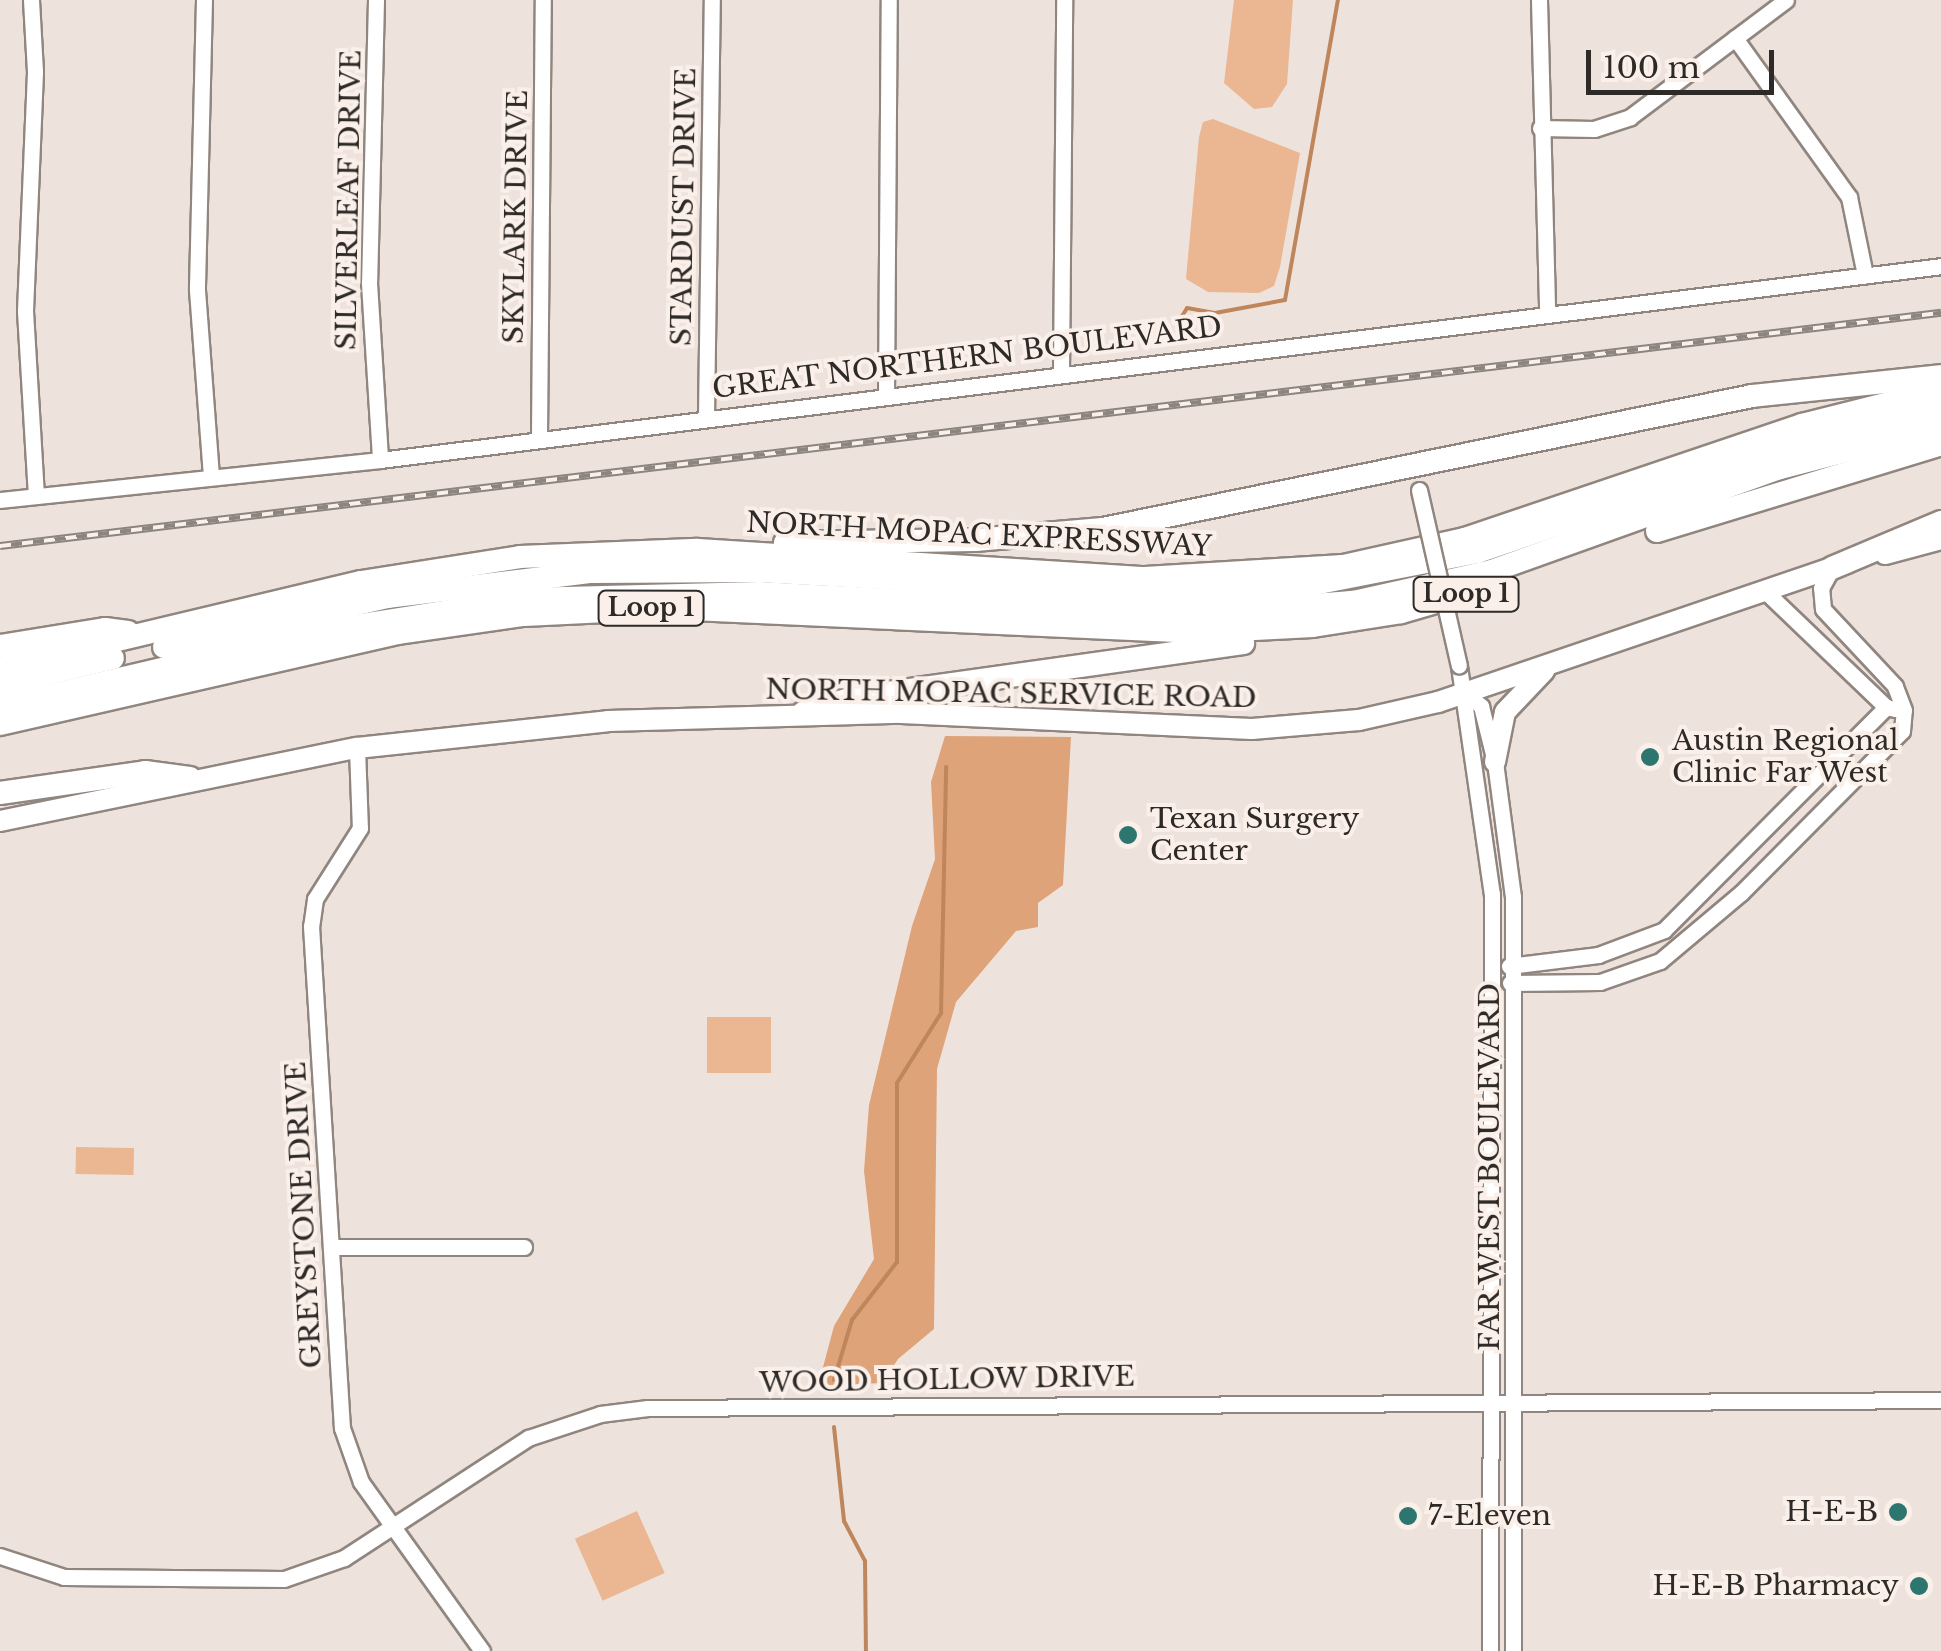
<!DOCTYPE html>
<html>
<head>
<meta charset="utf-8">
<style>
  body { margin:0 }
  #map { position:relative; width:1941px; height:1651px; overflow:hidden; background:#eee3dc; font-family:"Libre Baskerville",serif }
  div>[style] { position:absolute }
  .green>* { inset:0; background:#ebb692; transform-origin:0 0 }
  .forest>* { inset:0; background:#dea378 }
  .stream>* { height:4px; margin:-2px; padding:0 2px; transform-origin:2px; border-radius:2px; background:#bf855b }
  .roads { filter:drop-shadow(2px 0 #90867f) drop-shadow(-2px 0 #90867f) drop-shadow(0 2px #90867f) drop-shadow(0 -2px #90867f) }
  .minor>* { height:15px; margin:-7.5px; padding:0 7.5px; transform-origin:7.5px; border-radius:7.5px; background:#fff }
  .major>* { height:20px; margin:-10px; padding:0 10px; transform-origin:10px; border-radius:10px; background:#fff }
  .highway>* { height:22px; margin:-11px; padding:0 11px; transform-origin:11px; border-radius:11px; background:#fff }
  .rail>* { height:8px; margin-top:-4px; transform-origin:0; background:repeating-linear-gradient(90deg,#fbf0e9 0 11px,#8c847f 0 22px); box-sizing:border-box; border-block:2px solid #8c847f }
  .bridges { filter:drop-shadow(2px 0 #90867f) drop-shadow(-2px 0 #90867f) drop-shadow(0 2px #90867f) drop-shadow(0 -2px #90867f) }
  .minor-bridge>* { height:15px; margin:-7.5px; padding:0 7.5px; transform-origin:7.5px; border-radius:7.5px; background:#fff }
  .dots>* { width:28px; height:28px; translate:-50% -50%; box-sizing:border-box; border:5px solid #fbf0e9; border-radius:50% }
  span { translate:-50% -50%; white-space:nowrap; text-align:center; line-height:1.15; -webkit-text-stroke:8px #fbf0e9; paint-order:stroke }
  .shield-label span { padding:2px 8px; background:#fbf0e9; border:2px solid; border-radius:8px; -webkit-text-stroke-width:0 }
  .shield-label { font-size:25px; color:#2e2a27; font-weight:700 }
  .street-label { font-size:28px; color:#2e2a27 }
  .poi-label { font-size:28px; color:#2e2a27 }
  .left { translate:0 -50%; text-align:left }
  .right { translate:-100% -50%; text-align:right }
  .scale { position:absolute; left:1586px; top:50px; width:188px; height:45px; box-sizing:border-box; border:5px solid #2e2a27; border-top:0; padding-left:12px; font-size:30px; line-height:35px; white-space:nowrap; color:#2e2a27; -webkit-text-stroke:8px #fbf0e9; paint-order:stroke }
</style>
</head>
<body>
<div id="map">
  <div class="green">
    <i style="clip-path:polygon(1234px 0,1293px 0,1287px 84px,1272px 107px,1254px 109px,1224px 83px)"></i>
    <i style="clip-path:polygon(1213px 119px,1300px 153px,1280px 267px,1274px 286px,1259px 293px,1208px 292px,1186px 279px,1199px 137px,1203px 122px)"></i>
    <i style="left:707px;top:1017px;width:64px;height:56px"></i>
    <i style="left:76px;top:1147px;width:58px;height:27px;rotate:1deg"></i>
    <i style="left:637px;top:1511px;width:68px;height:68px;rotate:66deg"></i>
  </div>
  <div class="forest">
    <i style="clip-path:polygon(945px 736px,1071px 737px,1063px 885px,1038px 903px,1038px 927px,1016px 931px,956px 1002px,937px 1069px,934px 1329px,898px 1359px,882px 1383px,818px 1386px,834px 1326px,874px 1259px,864px 1171px,869px 1105px,912px 926px,935px 859px,931px 782px)"></i>
  </div>
  <div class="stream">
    <i style="left:1179px;top:321px;width:15px;rotate:-58deg"></i>
    <i style="left:1187px;top:308px;width:28px;rotate:10deg"></i>
    <i style="left:1215px;top:313px;width:71px;rotate:-10.5deg"></i>
    <i style="left:1285px;top:300px;width:305px;rotate:-80deg"></i>
    <i style="left:834px;top:1380px;width:63px;rotate:-73.3deg"></i>
    <i style="left:852px;top:1320px;width:73px;rotate:-52.2deg"></i>
    <i style="left:897px;top:1262px;width:179px;rotate:-90deg"></i>
    <i style="left:897px;top:1083px;width:83px;rotate:-57.8deg"></i>
    <i style="left:941px;top:1013px;width:246px;rotate:-88.8deg"></i>
    <i style="left:834px;top:1427px;width:95px;rotate:83.9deg"></i>
    <i style="left:844px;top:1521px;width:45px;rotate:62.3deg"></i>
    <i style="left:865px;top:1561px;width:90px;rotate:89.4deg"></i>
  </div>
  <div class="roads">
    <div class="minor">
      <i style="left:31px;top:0;width:72px;rotate:86.8deg"></i>
      <i style="left:35px;top:72px;width:239px;rotate:92.4deg"></i>
      <i style="left:25px;top:311px;width:185px;rotate:86.6deg"></i>
      <i style="left:204px;top:0;width:290px;rotate:91.4deg"></i>
      <i style="left:197px;top:290px;width:187px;rotate:85.7deg"></i>
      <i style="left:376px;top:0;width:283px;rotate:91.4deg"></i>
      <i style="left:369px;top:283px;width:177px;rotate:86.4deg"></i>
      <i style="left:1539px;top:0;width:314px;rotate:88.5deg"></i>
      <i style="left:1735px;top:38px;width:196px;rotate:54.4deg"></i>
      <i style="left:1849px;top:197px;width:80px;rotate:78.4deg"></i>
      <i style="left:1540px;top:128px;width:54px;rotate:1.1deg"></i>
      <i style="left:1594px;top:129px;width:38px;rotate:-18deg"></i>
      <i style="left:1630px;top:117px;width:195px;rotate:-36.9deg"></i>
      <i style="left:1061px;top:371px;width:371px;rotate:-89.5deg"></i>
      <i style="left:886px;top:396px;width:396px;rotate:-89.6deg"></i>
      <i style="left:706px;top:416px;width:416px;rotate:-89.2deg"></i>
      <i style="left:539px;top:435px;width:435px;rotate:-89.5deg"></i>
      <i style="left:0;top:500px;width:382px;rotate:-6deg"></i>
      <i style="left:380px;top:460px;width:1573px;rotate:-7.08deg"></i>
      <i style="left:1765px;top:591px;width:168px;rotate:43.8deg"></i>
      <i style="left:1886px;top:707px;width:9px;rotate:13deg"></i>
      <i style="left:1459px;top:666px;width:230px;rotate:81.8deg"></i>
      <i style="left:1492px;top:894px;width:757px;rotate:90.15deg"></i>
      <i style="left:1465px;top:693px;width:21px;rotate:39deg"></i>
      <i style="left:1481px;top:706px;width:58px;rotate:76deg"></i>
      <i style="left:1495px;top:762px;width:136px;rotate:82.4deg"></i>
      <i style="left:1513px;top:897px;width:754px;rotate:90deg"></i>
      <i style="left:357px;top:748px;width:80px;rotate:87.9deg"></i>
      <i style="left:360px;top:828px;width:84px;rotate:122.4deg"></i>
      <i style="left:315px;top:899px;width:27px;rotate:98deg"></i>
      <i style="left:311px;top:926px;width:503px;rotate:86.47deg"></i>
      <i style="left:342px;top:1428px;width:57px;rotate:70.6deg"></i>
      <i style="left:361px;top:1482px;width:208px;rotate:54.4deg"></i>
      <i style="left:1509px;top:966px;width:90px;rotate:-7deg"></i>
      <i style="left:1598px;top:955px;width:71px;rotate:-20.7deg"></i>
      <i style="left:1664px;top:930px;width:315px;rotate:-45.1deg"></i>
      <i style="left:1510px;top:983px;width:90px;rotate:-0.6deg"></i>
      <i style="left:1600px;top:982px;width:64px;rotate:-19.3deg"></i>
      <i style="left:1660px;top:961px;width:106px;rotate:-40deg"></i>
      <i style="left:1741px;top:893px;width:228px;rotate:-45.2deg"></i>
      <i style="left:1902px;top:731px;width:21px;rotate:-85deg"></i>
      <i style="left:1904px;top:710px;width:26px;rotate:-111deg"></i>
      <i style="left:1895px;top:686px;width:105px;rotate:-133.1deg"></i>
      <i style="left:1823px;top:609px;width:21px;rotate:-95deg"></i>
      <i style="left:1821px;top:588px;width:23px;rotate:-61deg"></i>
      <i style="left:335px;top:1247px;width:189px"></i>
      <i style="left:0;top:1556px;width:67px;rotate:18.2deg"></i>
      <i style="left:64px;top:1577px;width:220px;rotate:0.5deg"></i>
      <i style="left:284px;top:1579px;width:64px;rotate:-19.3deg"></i>
      <i style="left:344px;top:1558px;width:220px;rotate:-33.1deg"></i>
      <i style="left:528px;top:1438px;width:76px;rotate:-18.4deg"></i>
      <i style="left:600px;top:1414px;width:48px;rotate:-7.1deg"></i>
      <i style="left:648px;top:1408px;width:1293px;rotate:-0.35deg"></i>
    </div>
    <div class="major">
      <i style="left:1885px;top:554px;width:58px;rotate:-15deg"></i>
      <i style="left:1495px;top:762px;width:51px;rotate:-78.7deg"></i>
      <i style="left:1505px;top:712px;width:57px;rotate:-46.4deg"></i>
      <i style="left:0;top:821px;width:364px;rotate:-11.6deg"></i>
      <i style="left:357px;top:748px;width:252px;rotate:-6.1deg"></i>
      <i style="left:608px;top:721px;width:293px;rotate:-1.6deg"></i>
      <i style="left:901px;top:713px;width:351px;rotate:2.6deg"></i>
      <i style="left:1252px;top:729px;width:107px;rotate:-4.8deg"></i>
      <i style="left:1359px;top:720px;width:81px;rotate:-12.8deg"></i>
      <i style="left:1438px;top:702px;width:432px;rotate:-18.8deg"></i>
    </div>
    <div class="highway">
      <i style="left:1657px;top:531px;width:297px;rotate:-17deg"></i>
      <i style="left:785px;top:543px;width:190px;rotate:-0.9deg"></i>
      <i style="left:975px;top:540px;width:128px;rotate:-4.9deg"></i>
      <i style="left:1103px;top:529px;width:662px;rotate:-11.58deg"></i>
      <i style="left:1752px;top:396px;width:190px;rotate:-6deg"></i>
      <i style="left:1832px;top:568px;width:118px;rotate:-22.9deg"></i>
      <i style="left:0;top:646px;width:106px;rotate:-9.2deg"></i>
      <i style="left:105px;top:629px;width:23px;rotate:7deg"></i>
      <i style="left:164px;top:647px;width:229px;rotate:-12.6deg"></i>
      <i style="left:387px;top:597px;width:206px;rotate:-7deg"></i>
      <i style="left:591px;top:572px;width:168px;rotate:-0.3deg"></i>
      <i style="left:759px;top:571px;width:421px;rotate:3.3deg"></i>
      <i style="left:1179px;top:595px;width:104px;rotate:-2.8deg"></i>
      <i style="left:1283px;top:590px;width:198px;rotate:-11.1deg"></i>
      <i style="left:1477px;top:552px;width:314px;rotate:-18.8deg"></i>
      <i style="left:1774px;top:451px;width:173px;rotate:-14.8deg"></i>
      <i style="left:0;top:668px;width:371px;rotate:-13.4deg"></i>
      <i style="left:361px;top:582px;width:161px;rotate:-8.9deg"></i>
      <i style="left:520px;top:557px;width:178px;rotate:-2.3deg"></i>
      <i style="left:698px;top:550px;width:448px;rotate:3.6deg"></i>
      <i style="left:1145px;top:578px;width:198px;rotate:-3.5deg"></i>
      <i style="left:1343px;top:566px;width:125px;rotate:-12.5deg"></i>
      <i style="left:1465px;top:539px;width:356px;rotate:-18.7deg"></i>
      <i style="left:1802px;top:425px;width:143px;rotate:-14.1deg"></i>
      <i style="left:0;top:685px;width:116px;rotate:-13.4deg"></i>
      <i style="left:0;top:707px;width:338px;rotate:-13.2deg"></i>
      <i style="left:329px;top:630px;width:199px;rotate:-8.9deg"></i>
      <i style="left:526px;top:599px;width:233px;rotate:-1.5deg"></i>
      <i style="left:759px;top:593px;width:423px;rotate:3.1deg"></i>
      <i style="left:1181px;top:616px;width:173px;rotate:-4.7deg"></i>
      <i style="left:1353px;top:602px;width:142px;rotate:-12.6deg"></i>
      <i style="left:1492px;top:571px;width:306px;rotate:-19.7deg"></i>
      <i style="left:1780px;top:468px;width:166px;rotate:-14.6deg"></i>
      <i style="left:803px;top:713px;width:52px;rotate:-16.7deg"></i>
      <i style="left:853px;top:698px;width:394px;rotate:-8deg"></i>
      <i style="left:0;top:724px;width:407px;rotate:-12.9deg"></i>
      <i style="left:397px;top:633px;width:128px;rotate:-8.1deg"></i>
      <i style="left:524px;top:615px;width:146px;rotate:-2.7deg"></i>
      <i style="left:670px;top:608px;width:528px;rotate:2.61deg"></i>
      <i style="left:1197px;top:632px;width:116px;rotate:-3deg"></i>
      <i style="left:1313px;top:626px;width:89px;rotate:-9deg"></i>
      <i style="left:1401px;top:612px;width:97px;rotate:-16.2deg"></i>
      <i style="left:0;top:793px;width:147px;rotate:-8.2deg"></i>
      <i style="left:145px;top:772px;width:45px;rotate:7.6deg"></i>
    </div>
  </div>
  <div class="rail">
    <i style="left:0;top:546px;width:1955px;rotate:-6.85deg"></i>
  </div>
  <div class="bridges">
    <div class="minor-bridge">
      <i style="left:1419px;top:490px;width:180px;rotate:77.2deg"></i>
    </div>
  </div>
  <div class="dots">
    <i style="left:1650px;top:757px;background:#2d7670"></i>
    <i style="left:1128px;top:835px;background:#2d7670"></i>
    <i style="left:1898px;top:1512px;background:#2d7670"></i>
    <i style="left:1408px;top:1516px;background:#2d7670"></i>
    <i style="left:1919px;top:1586px;background:#2d7670"></i>
  </div>
  <div class="shield-label">
    <span style="left:1466px;top:594px">Loop 1</span>
    <span style="left:651px;top:608px">Loop 1</span>
  </div>
  <div class="street-label">
    <span style="left:349px;top:200px;rotate:-89deg">SILVERLEAF DRIVE</span>
    <span style="left:684px;top:207px;rotate:-89deg">STARDUST DRIVE</span>
    <span style="left:516px;top:217px;rotate:-89deg">SKYLARK DRIVE</span>
    <span style="left:967px;top:358px;rotate:-7deg">GREAT NORTHERN BOULEVARD</span>
    <span style="left:979px;top:535px;rotate:3deg">NORTH MOPAC EXPRESSWAY</span>
    <span style="left:1011px;top:694px;rotate:1deg">NORTH MOPAC SERVICE ROAD</span>
    <span style="left:1490px;top:1167px;rotate:-90deg">FAR WEST BOULEVARD</span>
    <span style="left:304px;top:1215px;rotate:-93deg">GREYSTONE DRIVE</span>
    <span style="left:947px;top:1380px;rotate:-1deg">WOOD HOLLOW DRIVE</span>
  </div>
  <div class="poi-label">
    <span class="left" style="left:1672px;top:757px">Austin Regional<br>Clinic Far West</span>
    <span class="left" style="left:1150px;top:835px">Texan Surgery<br>Center</span>
    <span class="right" style="left:1878px;top:1512px">H-E-B</span>
    <span class="left" style="left:1428px;top:1516px">7-Eleven</span>
    <span class="right" style="left:1899px;top:1586px">H-E-B Pharmacy</span>
  </div>
  <div class="scale">100 m</div>
</div>
</body>
</html>
